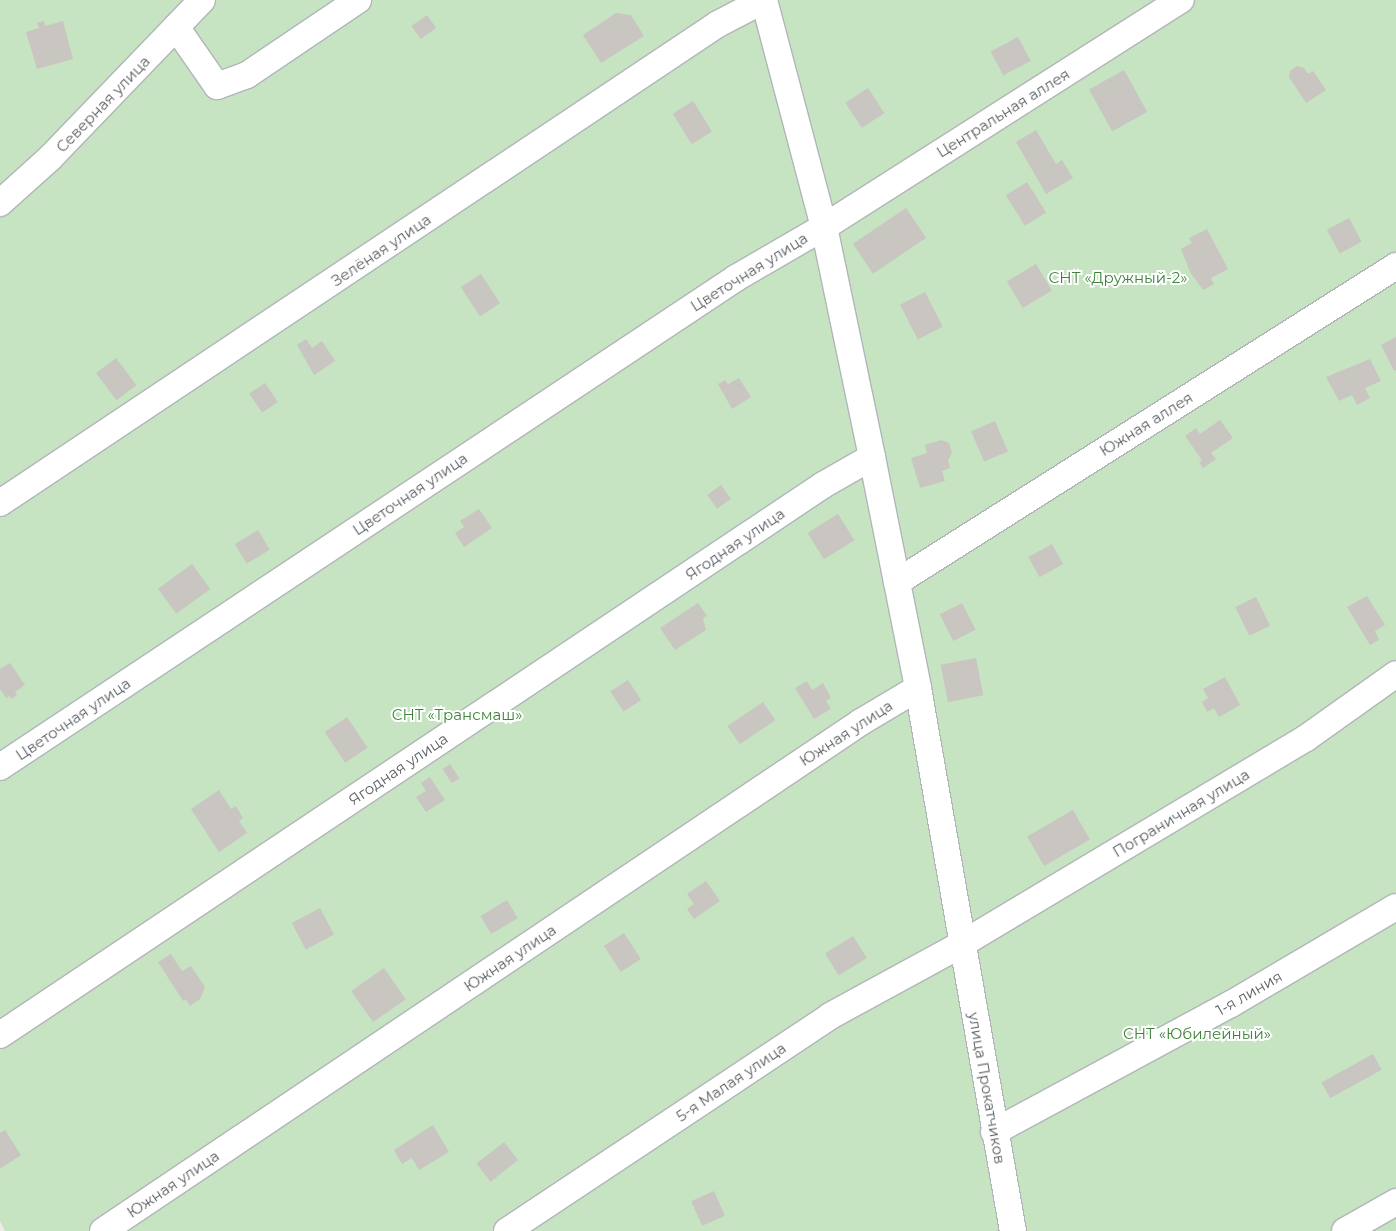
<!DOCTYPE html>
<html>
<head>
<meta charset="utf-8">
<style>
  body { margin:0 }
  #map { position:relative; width:1396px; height:1231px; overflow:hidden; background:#eeeae4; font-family:Montserrat,sans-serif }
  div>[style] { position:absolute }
  .green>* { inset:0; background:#c6e4c2 }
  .building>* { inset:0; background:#c9c5c1; transform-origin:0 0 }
  .roads { filter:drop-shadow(1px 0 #b1b5b8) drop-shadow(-1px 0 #b1b5b8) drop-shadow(0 1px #b1b5b8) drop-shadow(0 -1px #b1b5b8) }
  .minor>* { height:26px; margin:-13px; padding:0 13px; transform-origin:13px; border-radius:13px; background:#fff }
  span { translate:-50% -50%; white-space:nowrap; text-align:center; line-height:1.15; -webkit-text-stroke:4px #fff; paint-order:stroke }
  .street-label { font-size:15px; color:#5c6064 }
  .park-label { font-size:15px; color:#3f843a }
</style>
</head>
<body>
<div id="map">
  <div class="green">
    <i style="clip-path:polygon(0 0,1396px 0,1396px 1231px,5px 1231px,0 1221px)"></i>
  </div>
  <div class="building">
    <i style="clip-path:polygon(616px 13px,631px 15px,644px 36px,601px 63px,583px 35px)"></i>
    <i style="left:427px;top:15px;width:16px;height:19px;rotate:55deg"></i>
    <i style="clip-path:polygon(44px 21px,45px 26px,63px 21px,73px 59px,37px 69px,26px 32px,39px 28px,37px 23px)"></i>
    <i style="left:1018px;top:37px;width:27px;height:31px;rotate:62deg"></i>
    <i style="clip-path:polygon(1297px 66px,1304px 68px,1308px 74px,1313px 71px,1326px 90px,1306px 103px,1289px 77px,1290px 71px)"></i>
    <i style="left:1124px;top:70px;width:48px;height:40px;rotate:61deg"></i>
    <i style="left:868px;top:88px;width:30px;height:27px;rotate:57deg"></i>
    <i style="left:693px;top:101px;width:36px;height:24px;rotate:58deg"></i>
    <i style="clip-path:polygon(1036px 130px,1056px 164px,1062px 160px,1073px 178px,1046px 194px,1016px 142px)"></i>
    <i style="left:1027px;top:182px;width:36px;height:25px;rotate:58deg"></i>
    <i style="left:906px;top:208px;width:36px;height:64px;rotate:56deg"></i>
    <i style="left:1349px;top:218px;width:27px;height:25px;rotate:62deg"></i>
    <i style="clip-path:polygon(1207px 229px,1228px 269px,1211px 278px,1214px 284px,1203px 290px,1190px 272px,1181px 249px,1192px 243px,1189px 238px)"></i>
    <i style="left:1036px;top:264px;width:31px;height:34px;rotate:59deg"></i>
    <i style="left:481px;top:274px;width:35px;height:24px;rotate:57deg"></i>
    <i style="left:925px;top:292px;width:39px;height:28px;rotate:63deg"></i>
    <i style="clip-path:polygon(1396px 337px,1396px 370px,1394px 371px,1381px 345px)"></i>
    <i style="clip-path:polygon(306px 339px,312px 348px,322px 341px,335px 361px,314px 375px,297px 345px)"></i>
    <i style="left:116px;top:358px;width:34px;height:25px;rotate:53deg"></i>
    <i style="clip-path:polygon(1370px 359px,1381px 381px,1365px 388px,1370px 398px,1357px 405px,1352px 395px,1339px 401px,1326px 377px)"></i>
    <i style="clip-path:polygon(739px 378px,751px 397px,732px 409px,718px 384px,725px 380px,728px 384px)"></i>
    <i style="left:265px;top:383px;width:23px;height:19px;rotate:56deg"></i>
    <i style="clip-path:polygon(1220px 420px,1233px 438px,1211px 453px,1216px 459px,1203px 468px,1199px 462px,1202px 460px,1185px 436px,1196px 428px,1200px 434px)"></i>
    <i style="left:995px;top:421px;width:33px;height:26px;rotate:67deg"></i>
    <i style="clip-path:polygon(941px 440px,949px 443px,952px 453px,948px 460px,950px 468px,942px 471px,945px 481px,920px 488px,911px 458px,927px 453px,925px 445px)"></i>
    <i style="left:721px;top:485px;width:17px;height:17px;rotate:54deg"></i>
    <i style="clip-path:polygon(479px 509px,492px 528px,464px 547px,455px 533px,464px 527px,460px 521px)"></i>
    <i style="left:838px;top:514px;width:31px;height:36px;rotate:58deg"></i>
    <i style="left:258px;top:530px;width:23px;height:27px;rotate:59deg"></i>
    <i style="left:1052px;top:544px;width:23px;height:27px;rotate:61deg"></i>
    <i style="left:192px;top:564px;width:31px;height:42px;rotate:54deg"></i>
    <i style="clip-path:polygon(1367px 596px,1385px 625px,1375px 631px,1379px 640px,1370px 645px,1347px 607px)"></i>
    <i style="left:1256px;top:597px;width:32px;height:23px;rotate:64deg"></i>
    <i style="clip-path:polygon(698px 603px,707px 616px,703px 618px,706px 630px,675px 650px,660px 628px)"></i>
    <i style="left:962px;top:603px;width:30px;height:25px;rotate:63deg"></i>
    <i style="left:976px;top:658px;width:38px;height:36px;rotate:79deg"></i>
    <i style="clip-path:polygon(10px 663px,25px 685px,15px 692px,17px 695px,11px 699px,9px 696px,6px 698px,0 689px,0 669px)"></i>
    <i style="clip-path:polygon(1225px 677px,1240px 705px,1219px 717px,1214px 708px,1207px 712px,1202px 702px,1208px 698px,1203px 689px)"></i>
    <i style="left:628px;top:680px;width:24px;height:21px;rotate:57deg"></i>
    <i style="clip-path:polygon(807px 681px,812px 690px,823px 683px,831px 698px,826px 701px,831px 709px,814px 719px,795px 688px)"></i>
    <i style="left:763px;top:702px;width:22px;height:43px;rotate:56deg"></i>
    <i style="left:347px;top:717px;width:37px;height:27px;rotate:56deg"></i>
    <i style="left:450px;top:764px;width:17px;height:9px;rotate:57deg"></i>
    <i style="clip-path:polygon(430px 777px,445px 800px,426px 812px,416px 797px,426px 791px,421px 783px)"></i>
    <i style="clip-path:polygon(219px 790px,231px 809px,236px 806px,243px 818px,239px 821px,247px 833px,219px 852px,191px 809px)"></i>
    <i style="left:1073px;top:810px;width:34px;height:53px;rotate:60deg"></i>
    <i style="clip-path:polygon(706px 881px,720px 901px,694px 919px,687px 909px,694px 904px,687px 894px)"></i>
    <i style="left:507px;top:900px;width:21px;height:31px;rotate:59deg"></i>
    <i style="left:320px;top:908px;width:30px;height:32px;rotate:62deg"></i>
    <i style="left:624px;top:933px;width:31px;height:24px;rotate:57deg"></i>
    <i style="left:853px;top:936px;width:26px;height:33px;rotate:58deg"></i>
    <i style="clip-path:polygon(171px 954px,182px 971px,191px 966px,205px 987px,200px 999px,190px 1006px,186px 999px,183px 1001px,158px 962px)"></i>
    <i style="left:384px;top:968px;width:38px;height:40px;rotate:55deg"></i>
    <i style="left:1373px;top:1054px;width:18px;height:59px;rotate:61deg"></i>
    <i style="clip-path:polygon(433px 1125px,449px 1152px,419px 1170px,412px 1158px,402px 1164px,394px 1150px)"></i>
    <i style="clip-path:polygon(5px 1130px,21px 1155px,0 1169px,0 1133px)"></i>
    <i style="left:504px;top:1142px;width:23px;height:35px;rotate:52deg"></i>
    <i style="left:714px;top:1191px;width:27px;height:25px;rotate:66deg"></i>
  </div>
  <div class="roads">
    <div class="minor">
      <i style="left:764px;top:0;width:235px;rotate:75.2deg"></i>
      <i style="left:824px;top:227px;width:235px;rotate:78.2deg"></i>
      <i style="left:872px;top:457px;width:236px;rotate:78.7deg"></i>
      <i style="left:918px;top:688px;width:551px;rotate:80.08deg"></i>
      <i style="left:176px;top:27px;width:72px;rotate:55.2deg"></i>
      <i style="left:217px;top:86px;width:32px;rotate:-20deg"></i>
      <i style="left:247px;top:75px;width:134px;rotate:-34deg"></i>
      <i style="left:0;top:203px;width:67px;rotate:-42deg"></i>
      <i style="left:50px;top:158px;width:219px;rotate:-46.1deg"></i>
      <i style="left:0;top:503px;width:863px;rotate:-33.71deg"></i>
      <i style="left:718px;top:24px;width:52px;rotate:-27.6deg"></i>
      <i style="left:897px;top:582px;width:591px;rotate:-32.34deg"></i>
      <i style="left:0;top:767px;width:884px;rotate:-33.6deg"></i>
      <i style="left:736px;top:278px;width:102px;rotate:-30.1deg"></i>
      <i style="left:824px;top:227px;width:423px;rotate:-32.5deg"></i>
      <i style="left:0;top:1035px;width:990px;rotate:-33.75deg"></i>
      <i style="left:823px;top:485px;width:56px;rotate:-29.7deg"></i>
      <i style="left:994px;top:1132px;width:269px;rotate:-28.4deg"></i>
      <i style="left:1231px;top:1004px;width:191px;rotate:-30.5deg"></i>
      <i style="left:103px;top:1231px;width:913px;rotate:-33.88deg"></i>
      <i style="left:861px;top:722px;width:66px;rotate:-30.8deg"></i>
      <i style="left:507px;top:1231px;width:388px;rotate:-33.6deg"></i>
      <i style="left:830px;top:1016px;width:150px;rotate:-28.6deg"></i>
      <i style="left:962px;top:944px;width:401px;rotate:-30.9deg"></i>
      <i style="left:1306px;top:738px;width:110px;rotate:-35.4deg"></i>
      <i style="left:1345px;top:1231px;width:59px;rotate:-29.6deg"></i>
    </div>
  </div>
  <div class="street-label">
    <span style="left:103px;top:104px;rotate:-46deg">Северная улица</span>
    <span style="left:1003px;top:113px;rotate:-32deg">Центральная аллея</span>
    <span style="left:381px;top:250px;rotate:-34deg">Зелёная улица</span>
    <span style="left:749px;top:272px;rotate:-32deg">Цветочная улица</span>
    <span style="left:1146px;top:424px;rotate:-32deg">Южная аллея</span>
    <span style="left:410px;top:494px;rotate:-34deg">Цветочная улица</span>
    <span style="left:735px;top:544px;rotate:-34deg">Ягодная улица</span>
    <span style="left:73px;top:719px;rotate:-34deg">Цветочная улица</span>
    <span style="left:846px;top:733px;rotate:-33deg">Южная улица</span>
    <span style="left:398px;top:769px;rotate:-34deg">Ягодная улица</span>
    <span style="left:1181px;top:813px;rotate:-31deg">Пограничная улица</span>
    <span style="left:510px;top:958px;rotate:-34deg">Южная улица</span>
    <span style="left:1249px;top:993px;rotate:-30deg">1-я линия</span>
    <span style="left:731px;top:1082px;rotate:-34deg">5-я Малая улица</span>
    <span style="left:987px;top:1088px;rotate:80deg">улица Прокатчиков</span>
    <span style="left:173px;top:1184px;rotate:-34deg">Южная улица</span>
  </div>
  <div class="park-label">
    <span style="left:1118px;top:278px">СНТ «Дружный-2»</span>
    <span style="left:457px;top:715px">СНТ «Трансмаш»</span>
    <span style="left:1197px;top:1034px">СНТ «Юбилейный»</span>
  </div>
</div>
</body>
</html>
